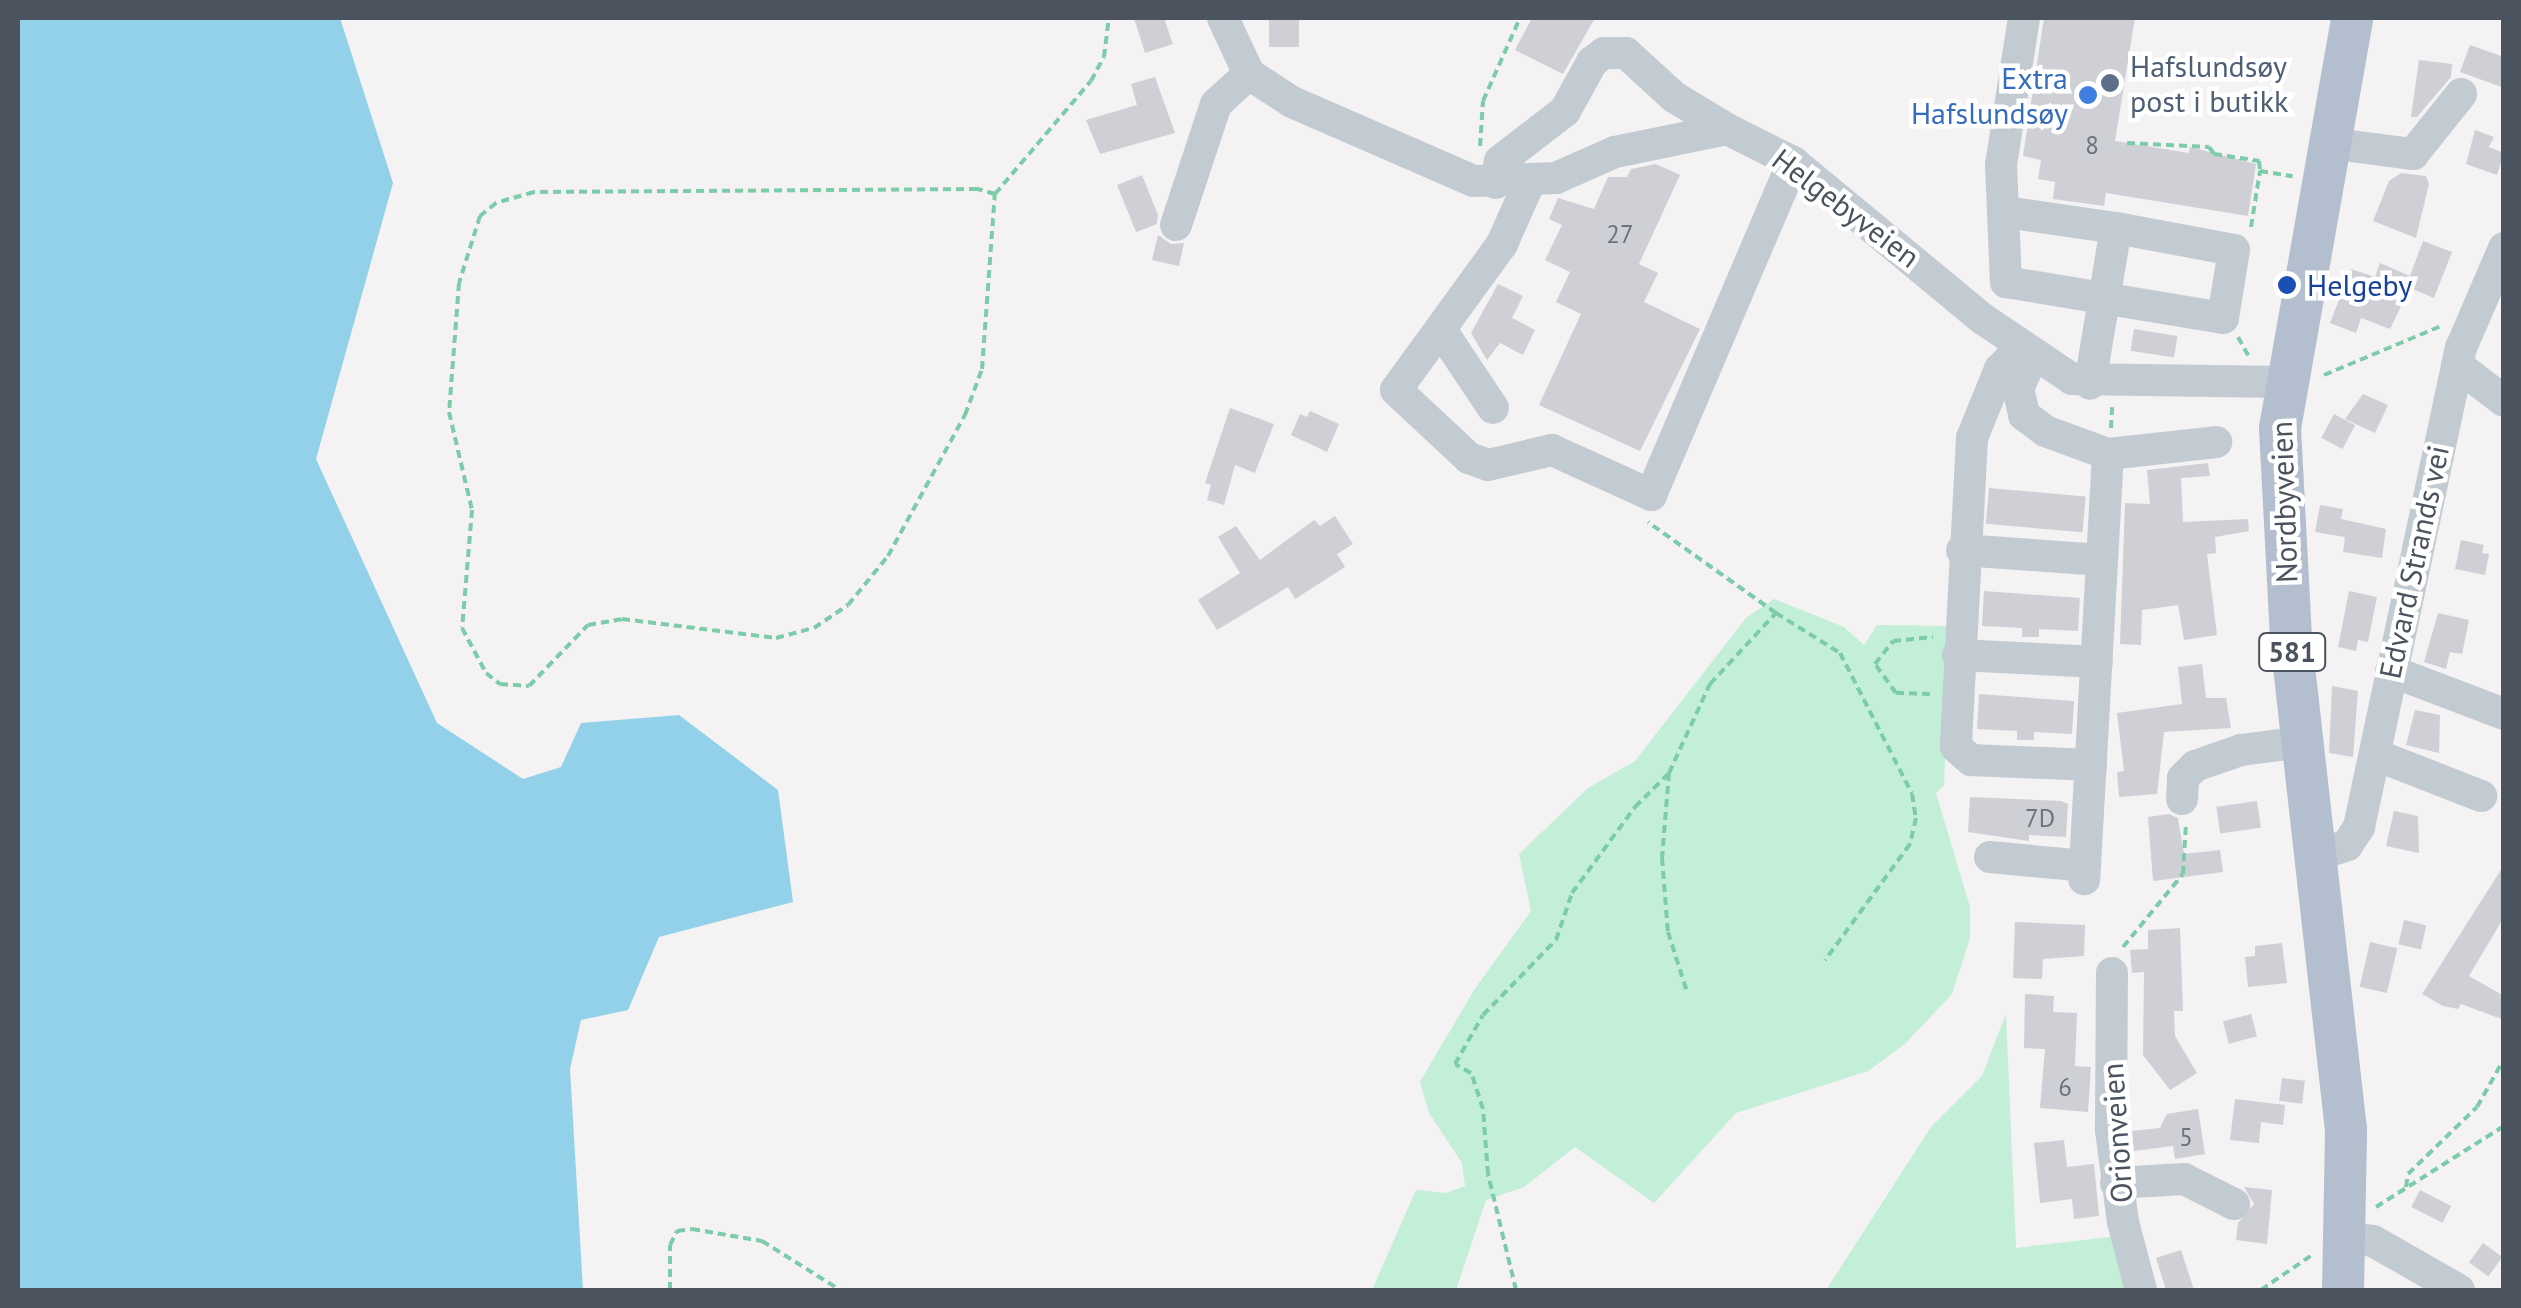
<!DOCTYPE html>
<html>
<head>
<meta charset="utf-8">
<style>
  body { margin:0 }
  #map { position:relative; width:2521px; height:1308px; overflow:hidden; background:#f4f2f2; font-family:"PT Sans",sans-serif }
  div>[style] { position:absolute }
  .green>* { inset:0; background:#c3eed7 }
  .water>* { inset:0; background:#92d1e9 }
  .building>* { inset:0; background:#cfd0d6; transform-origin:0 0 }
  .path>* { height:4px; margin-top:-2px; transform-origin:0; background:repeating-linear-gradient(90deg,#7ccba9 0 8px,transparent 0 13px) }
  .minor>* { height:32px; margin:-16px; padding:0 16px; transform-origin:16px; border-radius:16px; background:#c3cbd2 }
  .major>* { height:42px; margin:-21px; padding:0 21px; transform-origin:21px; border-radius:21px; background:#b3bfce }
  .dots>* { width:28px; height:28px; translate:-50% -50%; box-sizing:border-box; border:5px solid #fff; border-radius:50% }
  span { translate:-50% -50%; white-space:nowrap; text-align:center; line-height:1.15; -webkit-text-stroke:9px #fff; paint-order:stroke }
  .number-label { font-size:25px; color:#6b727c }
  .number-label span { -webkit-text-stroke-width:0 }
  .shield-label span { padding:2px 8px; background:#fff; border:2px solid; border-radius:8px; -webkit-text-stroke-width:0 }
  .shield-label { font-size:28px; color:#4a535e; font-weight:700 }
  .service-label { font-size:30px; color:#4e5e75 }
  .left { translate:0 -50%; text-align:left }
  .shop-label { font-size:30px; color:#366cbe }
  .right { translate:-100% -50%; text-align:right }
  .street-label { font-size:30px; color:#4a535e }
  .transit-label { font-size:30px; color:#164399 }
  .frame { position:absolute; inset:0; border:20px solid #4a535e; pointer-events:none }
</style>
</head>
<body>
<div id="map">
  <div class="green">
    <i style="clip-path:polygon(1774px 599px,1844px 627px,1864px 645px,1877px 625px,1950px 626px,1944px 785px,1936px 793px,1970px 907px,1970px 938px,1952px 994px,1905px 1044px,1868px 1071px,1736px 1113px,1654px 1203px,1575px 1147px,1524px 1187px,1486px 1200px,1456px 1290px,1372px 1290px,1416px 1190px,1446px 1193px,1465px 1186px,1462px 1163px,1429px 1113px,1420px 1082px,1474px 990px,1531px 911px,1519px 854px,1588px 788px,1635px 761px,1746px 618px)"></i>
    <i style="clip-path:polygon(2006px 1014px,2016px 1248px,2126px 1235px,2143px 1290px,1826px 1290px,1931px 1127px,1982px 1076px)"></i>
  </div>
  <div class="water">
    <i style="clip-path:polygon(18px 18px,340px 18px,393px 183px,316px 459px,437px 723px,523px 779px,561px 767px,581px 723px,679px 715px,778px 790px,793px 902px,659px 937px,628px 1010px,581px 1020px,570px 1069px,583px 1290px,18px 1290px)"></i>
  </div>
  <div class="building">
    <i style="clip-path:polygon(1134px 18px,1164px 18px,1173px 44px,1145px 53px)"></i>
    <i style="left:1269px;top:18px;width:30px;height:29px"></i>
    <i style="clip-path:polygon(1532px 18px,1595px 18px,1563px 74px,1515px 50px)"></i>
    <i style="clip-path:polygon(2044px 18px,2135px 18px,2115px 141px,2189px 153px,2190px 147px,2256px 164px,2248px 216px,2106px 193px,2104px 206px,2053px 199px,2055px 182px,2038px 179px,2041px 160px,2023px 156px)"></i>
    <i style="clip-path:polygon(2470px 45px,2504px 57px,2504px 88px,2460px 72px)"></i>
    <i style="clip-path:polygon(2419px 60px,2452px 64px,2451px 77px,2417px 117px,2411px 117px)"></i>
    <i style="clip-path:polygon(1155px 77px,1175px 133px,1100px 154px,1086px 120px,1137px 105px,1131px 84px)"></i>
    <i style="clip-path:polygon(2475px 130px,2494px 137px,2489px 147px,2504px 153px,2497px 175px,2466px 164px)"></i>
    <i style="clip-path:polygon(1656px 164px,1680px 175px,1639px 264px,1658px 273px,1644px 302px,1700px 329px,1640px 451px,1539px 405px,1581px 314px,1556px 302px,1570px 272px,1545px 260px,1562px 225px,1549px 219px,1558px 198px,1594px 209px,1608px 177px,1627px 177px,1631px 169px)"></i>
    <i style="clip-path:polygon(2401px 173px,2426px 176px,2429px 184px,2416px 238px,2373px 221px,2389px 181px)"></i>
    <i style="clip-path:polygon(1142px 175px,1158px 215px,1157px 224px,1136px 232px,1117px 185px)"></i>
    <i style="clip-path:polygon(1158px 235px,1171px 244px,1184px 243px,1179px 266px,1152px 260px)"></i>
    <i style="clip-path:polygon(2423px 241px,2452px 252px,2434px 298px,2410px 288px,2390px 329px,2361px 318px,2356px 333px,2330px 323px,2351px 269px,2375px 277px,2380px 263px,2410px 276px)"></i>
    <i style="clip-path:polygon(1498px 284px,1523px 296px,1512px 318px,1535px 330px,1523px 355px,1500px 343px,1487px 360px,1471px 333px)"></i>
    <i style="left:2134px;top:329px;width:44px;height:22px;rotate:9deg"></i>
    <i style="clip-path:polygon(2363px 394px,2388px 405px,2375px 433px,2345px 419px)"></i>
    <i style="clip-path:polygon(1230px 408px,1274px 424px,1255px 473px,1235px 465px,1224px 505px,1207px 500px,1211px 485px,1205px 483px)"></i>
    <i style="clip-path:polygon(1310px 411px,1339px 424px,1327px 452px,1291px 435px,1300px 414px,1307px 417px)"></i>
    <i style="left:2334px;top:414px;width:24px;height:27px;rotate:28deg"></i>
    <i style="clip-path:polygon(2208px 463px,2210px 476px,2181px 478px,2183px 522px,2248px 519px,2249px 531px,2215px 537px,2216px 553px,2207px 554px,2217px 635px,2184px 640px,2178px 605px,2142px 610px,2141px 645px,2120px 644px,2125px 503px,2150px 504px,2147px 470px)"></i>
    <i style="left:1989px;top:488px;width:97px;height:36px;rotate:5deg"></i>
    <i style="clip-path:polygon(2320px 505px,2343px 509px,2341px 519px,2386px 529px,2382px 558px,2343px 552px,2345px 537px,2315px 532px)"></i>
    <i style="clip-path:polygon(1335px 516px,1353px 544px,1337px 554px,1345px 567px,1295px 599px,1288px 587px,1217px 630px,1198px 600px,1240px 573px,1218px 537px,1236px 526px,1260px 560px,1314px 520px,1320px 526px)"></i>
    <i style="clip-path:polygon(2461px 540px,2484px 545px,2482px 553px,2489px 554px,2485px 575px,2455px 569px)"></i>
    <i style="clip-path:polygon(1984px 591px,2080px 598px,2078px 631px,2039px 629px,2039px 637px,2022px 637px,2022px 628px,1982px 626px)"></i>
    <i style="clip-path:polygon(2349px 591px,2377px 597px,2368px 642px,2358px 640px,2356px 651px,2338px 647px)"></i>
    <i style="clip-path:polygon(2438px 613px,2469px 620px,2462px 654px,2450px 652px,2446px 669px,2424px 662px)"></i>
    <i style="clip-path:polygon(2202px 664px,2206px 698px,2226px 698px,2231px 728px,2164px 732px,2157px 794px,2119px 797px,2117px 772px,2124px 771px,2117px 713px,2182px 704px,2178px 667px)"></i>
    <i style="clip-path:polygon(2332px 686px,2358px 691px,2353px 757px,2329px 753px)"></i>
    <i style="clip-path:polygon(1979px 694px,2074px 701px,2072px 734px,2034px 732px,2034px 740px,2017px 740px,2017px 731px,1977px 729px)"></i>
    <i style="clip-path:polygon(2415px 710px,2440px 715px,2439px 753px,2406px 745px)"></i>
    <i style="clip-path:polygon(1970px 797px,2061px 801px,2068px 804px,2066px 837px,2029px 835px,2029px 841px,1968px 832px)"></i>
    <i style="left:2257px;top:801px;width:27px;height:41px;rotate:82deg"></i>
    <i style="clip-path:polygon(2394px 811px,2418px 816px,2419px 853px,2386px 846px)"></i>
    <i style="clip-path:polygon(2169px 814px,2178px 818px,2184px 854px,2220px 850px,2223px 872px,2153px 881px,2148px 817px)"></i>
    <i style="clip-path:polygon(2504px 865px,2504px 917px,2469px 976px,2504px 996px,2504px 1020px,2461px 1004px,2458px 1009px,2443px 1006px,2422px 994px)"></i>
    <i style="left:2404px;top:920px;width:23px;height:25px;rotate:13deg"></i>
    <i style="clip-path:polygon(2015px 922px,2085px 925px,2084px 956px,2043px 959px,2042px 979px,2013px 978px)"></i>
    <i style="clip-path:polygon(2180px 928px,2183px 1011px,2174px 1011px,2175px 1036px,2197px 1073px,2170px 1090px,2143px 1055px,2144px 972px,2132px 973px,2130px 950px,2148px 949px,2148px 930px)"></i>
    <i style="left:2370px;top:942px;width:28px;height:46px;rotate:13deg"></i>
    <i style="clip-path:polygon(2282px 943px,2287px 983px,2248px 987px,2245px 957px,2255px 956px,2255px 946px)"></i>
    <i style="clip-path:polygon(2025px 994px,2054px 996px,2053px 1012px,2077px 1013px,2075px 1066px,2091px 1067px,2088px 1112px,2040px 1108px,2045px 1049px,2024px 1048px)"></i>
    <i style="left:2251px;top:1014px;width:23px;height:29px;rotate:75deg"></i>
    <i style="left:2282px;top:1078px;width:23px;height:23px;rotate:7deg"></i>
    <i style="clip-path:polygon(2235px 1099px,2285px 1105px,2283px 1125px,2261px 1122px,2259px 1143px,2230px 1140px)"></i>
    <i style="clip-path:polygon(2198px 1109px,2205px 1154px,2175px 1159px,2173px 1146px,2134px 1151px,2131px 1131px,2160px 1128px,2167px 1114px)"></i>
    <i style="clip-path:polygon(2064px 1140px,2067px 1167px,2094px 1164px,2099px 1216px,2074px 1219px,2072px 1199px,2040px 1203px,2034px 1143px)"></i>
    <i style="clip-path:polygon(2244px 1187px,2272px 1190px,2267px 1244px,2236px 1240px,2238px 1223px,2254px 1204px)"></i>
    <i style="left:2420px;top:1190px;width:35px;height:19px;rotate:27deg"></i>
    <i style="left:2483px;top:1243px;width:24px;height:24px;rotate:36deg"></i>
    <i style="clip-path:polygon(2181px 1250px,2194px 1290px,2166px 1290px,2156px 1258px)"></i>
  </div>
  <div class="path">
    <i style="left:2127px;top:143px;width:82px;rotate:2.8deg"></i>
    <i style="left:2209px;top:147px;width:9px;rotate:54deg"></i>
    <i style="left:2214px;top:154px;width:46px;rotate:8.8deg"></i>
    <i style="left:2259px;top:161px;width:10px;rotate:84deg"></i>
    <i style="left:1480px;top:146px;width:45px;rotate:-86.2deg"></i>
    <i style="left:1483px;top:101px;width:91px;rotate:-66deg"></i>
    <i style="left:995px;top:194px;width:19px;rotate:-164deg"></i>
    <i style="left:977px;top:189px;width:443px;rotate:179.6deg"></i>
    <i style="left:534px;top:192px;width:40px;rotate:164deg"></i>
    <i style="left:496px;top:203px;width:21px;rotate:141deg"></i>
    <i style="left:480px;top:216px;width:70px;rotate:107.4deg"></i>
    <i style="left:459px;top:283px;width:129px;rotate:94.4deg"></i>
    <i style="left:449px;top:412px;width:101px;rotate:76.8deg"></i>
    <i style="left:472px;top:510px;width:118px;rotate:94.8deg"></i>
    <i style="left:462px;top:628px;width:51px;rotate:61.9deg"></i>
    <i style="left:486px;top:673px;width:18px;rotate:38deg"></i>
    <i style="left:500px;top:684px;width:29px;rotate:4deg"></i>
    <i style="left:529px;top:686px;width:85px;rotate:-46deg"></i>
    <i style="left:588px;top:625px;width:35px;rotate:-10deg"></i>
    <i style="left:622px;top:619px;width:155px;rotate:7deg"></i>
    <i style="left:776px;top:638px;width:39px;rotate:-15deg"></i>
    <i style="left:814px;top:628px;width:41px;rotate:-34.1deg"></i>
    <i style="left:848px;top:605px;width:63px;rotate:-50.8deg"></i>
    <i style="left:888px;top:556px;width:161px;rotate:-61.4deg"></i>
    <i style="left:965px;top:415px;width:49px;rotate:-69.7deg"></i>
    <i style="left:982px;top:369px;width:175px;rotate:-85.8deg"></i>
    <i style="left:995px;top:194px;width:148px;rotate:-49.7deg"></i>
    <i style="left:1091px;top:81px;width:27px;rotate:-62deg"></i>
    <i style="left:1104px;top:57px;width:39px;rotate:-83deg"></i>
    <i style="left:2251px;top:227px;width:57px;rotate:-80.9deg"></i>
    <i style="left:2260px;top:171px;width:33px;rotate:9deg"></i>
    <i style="left:2238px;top:337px;width:21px;rotate:61deg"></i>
    <i style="left:2324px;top:375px;width:125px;rotate:-22.7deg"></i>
    <i style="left:2111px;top:428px;width:21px;rotate:-87deg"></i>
    <i style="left:1776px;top:613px;width:75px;rotate:32deg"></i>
    <i style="left:1840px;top:653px;width:158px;rotate:62.9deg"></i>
    <i style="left:1912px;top:794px;width:24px;rotate:81deg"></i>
    <i style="left:1916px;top:818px;width:27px;rotate:103deg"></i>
    <i style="left:1910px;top:844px;width:144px;rotate:126.2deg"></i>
    <i style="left:1930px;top:694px;width:34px;rotate:-178deg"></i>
    <i style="left:1896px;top:693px;width:36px;rotate:-126deg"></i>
    <i style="left:1875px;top:664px;width:29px;rotate:-52deg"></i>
    <i style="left:1893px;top:641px;width:40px;rotate:-5.7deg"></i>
    <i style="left:1669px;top:773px;width:85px;rotate:94.7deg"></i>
    <i style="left:1662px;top:858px;width:74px;rotate:85.4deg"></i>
    <i style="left:1668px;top:932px;width:63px;rotate:72.4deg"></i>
    <i style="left:2123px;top:947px;width:94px;rotate:-50.6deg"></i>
    <i style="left:2183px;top:874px;width:50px;rotate:-86.6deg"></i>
    <i style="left:2406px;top:1187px;width:13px;rotate:-81deg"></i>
    <i style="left:2408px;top:1174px;width:96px;rotate:-44.2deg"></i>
    <i style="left:2477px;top:1107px;width:55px;rotate:-60.6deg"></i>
    <i style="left:2376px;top:1207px;width:151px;rotate:-32.3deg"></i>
    <i style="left:670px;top:1290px;width:45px;rotate:-90deg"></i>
    <i style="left:670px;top:1245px;width:16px;rotate:-63deg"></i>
    <i style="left:677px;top:1231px;width:15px;rotate:-8deg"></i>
    <i style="left:692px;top:1229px;width:71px;rotate:9.7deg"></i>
    <i style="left:762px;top:1241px;width:92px;rotate:32.1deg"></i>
    <i style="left:1516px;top:1290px;width:119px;rotate:-103.6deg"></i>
    <i style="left:1488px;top:1174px;width:65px;rotate:-94.4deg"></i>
    <i style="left:1483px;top:1109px;width:38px;rotate:-108deg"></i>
    <i style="left:1471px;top:1073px;width:18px;rotate:-151deg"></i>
    <i style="left:1455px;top:1064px;width:56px;rotate:-60.3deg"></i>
    <i style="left:1483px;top:1015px;width:105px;rotate:-45.8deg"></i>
    <i style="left:1556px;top:940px;width:50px;rotate:-71.2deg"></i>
    <i style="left:1572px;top:893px;width:107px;rotate:-53.8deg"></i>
    <i style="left:1635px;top:807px;width:48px;rotate:-45deg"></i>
    <i style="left:1669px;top:773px;width:98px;rotate:-65.3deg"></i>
    <i style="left:1710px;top:684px;width:97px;rotate:-47.1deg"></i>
    <i style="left:1776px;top:613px;width:157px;rotate:-144.6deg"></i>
    <i style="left:2261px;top:1290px;width:62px;rotate:-34.5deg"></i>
  </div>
  <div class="minor">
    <i style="left:1223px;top:18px;width:62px;rotate:65.1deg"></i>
    <i style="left:1249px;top:74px;width:51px;rotate:33.1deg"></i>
    <i style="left:1292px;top:102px;width:198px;rotate:23.5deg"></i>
    <i style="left:1474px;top:181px;width:82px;rotate:-2.1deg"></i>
    <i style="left:1556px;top:178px;width:64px;rotate:-23.8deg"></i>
    <i style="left:1615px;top:152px;width:114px;rotate:-11.6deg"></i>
    <i style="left:1727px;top:129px;width:74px;rotate:26.6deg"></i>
    <i style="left:1793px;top:162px;width:246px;rotate:39.6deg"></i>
    <i style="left:1983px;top:319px;width:107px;rotate:34deg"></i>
    <i style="left:2072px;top:379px;width:211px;rotate:0.8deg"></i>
    <i style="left:2024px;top:18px;width:149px;rotate:98.9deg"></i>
    <i style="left:2001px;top:165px;width:117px;rotate:87.6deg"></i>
    <i style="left:2006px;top:282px;width:220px;rotate:9.4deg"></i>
    <i style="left:2223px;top:318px;width:69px;rotate:-80.8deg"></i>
    <i style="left:2234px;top:250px;width:120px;rotate:-169.4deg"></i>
    <i style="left:2328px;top:143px;width:86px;rotate:7.4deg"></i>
    <i style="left:2413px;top:154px;width:77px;rotate:-51.3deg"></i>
    <i style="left:1496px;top:183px;width:22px;rotate:-80deg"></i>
    <i style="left:1500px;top:161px;width:82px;rotate:-37.6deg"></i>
    <i style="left:1565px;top:111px;width:56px;rotate:-61.1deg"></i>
    <i style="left:1592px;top:62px;width:15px;rotate:-37deg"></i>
    <i style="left:1604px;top:53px;width:22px"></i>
    <i style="left:1626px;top:53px;width:65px;rotate:42.5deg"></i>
    <i style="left:1674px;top:97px;width:62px;rotate:31.1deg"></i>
    <i style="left:1529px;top:183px;width:67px;rotate:113.9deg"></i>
    <i style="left:1502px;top:244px;width:180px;rotate:126deg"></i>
    <i style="left:1396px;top:390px;width:100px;rotate:43deg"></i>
    <i style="left:1469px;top:458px;width:20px;rotate:20deg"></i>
    <i style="left:1488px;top:465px;width:66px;rotate:-13.2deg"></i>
    <i style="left:1552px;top:450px;width:109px;rotate:24.4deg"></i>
    <i style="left:1651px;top:495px;width:362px;rotate:-66.9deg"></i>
    <i style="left:2005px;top:212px;width:112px;rotate:8.2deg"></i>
    <i style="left:2116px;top:228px;width:158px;rotate:99.5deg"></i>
    <i style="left:1176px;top:225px;width:127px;rotate:-71.7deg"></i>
    <i style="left:1216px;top:104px;width:45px;rotate:-42.3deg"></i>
    <i style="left:1443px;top:333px;width:90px;rotate:56.3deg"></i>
    <i style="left:2033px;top:355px;width:36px;rotate:114deg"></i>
    <i style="left:2018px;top:388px;width:28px;rotate:77deg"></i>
    <i style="left:2024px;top:415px;width:26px;rotate:37deg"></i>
    <i style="left:2045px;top:431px;width:67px;rotate:20.1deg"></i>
    <i style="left:2108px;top:454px;width:426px;rotate:93.2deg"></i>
    <i style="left:2033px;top:355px;width:23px;rotate:170deg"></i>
    <i style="left:2010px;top:359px;width:14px;rotate:135deg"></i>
    <i style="left:2000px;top:369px;width:74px;rotate:112.1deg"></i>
    <i style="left:1972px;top:438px;width:309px;rotate:93deg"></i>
    <i style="left:1956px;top:747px;width:20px;rotate:41deg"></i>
    <i style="left:1971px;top:760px;width:120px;rotate:2.4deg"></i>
    <i style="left:2457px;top:365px;width:59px;rotate:37.5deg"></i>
    <i style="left:2108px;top:454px;width:109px;rotate:-6.3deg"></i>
    <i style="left:1962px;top:550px;width:140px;rotate:4.1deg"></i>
    <i style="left:1958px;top:655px;width:139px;rotate:2.9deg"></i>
    <i style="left:2391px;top:671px;width:121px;rotate:20.8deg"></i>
    <i style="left:2376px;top:755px;width:113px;rotate:21.3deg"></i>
    <i style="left:2182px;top:799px;width:21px;rotate:-87deg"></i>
    <i style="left:2183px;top:778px;width:17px;rotate:-45deg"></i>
    <i style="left:2195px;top:766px;width:49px;rotate:-19.2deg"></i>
    <i style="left:2241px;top:750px;width:62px;rotate:-7.5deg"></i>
    <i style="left:2314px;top:856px;width:35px;rotate:-18deg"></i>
    <i style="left:2347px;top:845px;width:22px;rotate:-56deg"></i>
    <i style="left:2359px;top:827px;width:490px;rotate:-78deg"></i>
    <i style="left:2461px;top:348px;width:109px;rotate:-66.7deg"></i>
    <i style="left:1990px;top:857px;width:95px;rotate:5.4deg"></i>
    <i style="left:2112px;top:973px;width:157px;rotate:90.4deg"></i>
    <i style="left:2111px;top:1130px;width:93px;rotate:82.6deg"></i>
    <i style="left:2123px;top:1222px;width:70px;rotate:75.2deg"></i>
    <i style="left:2116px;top:1183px;width:68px;rotate:-3.4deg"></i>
    <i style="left:2184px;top:1179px;width:56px;rotate:26.6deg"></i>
    <i style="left:2347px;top:1237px;width:26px;rotate:9deg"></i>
    <i style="left:2373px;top:1241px;width:99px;rotate:29.7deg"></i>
  </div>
  <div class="major">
    <i style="left:2343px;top:1290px;width:160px;rotate:-88.9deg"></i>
    <i style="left:2346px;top:1130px;width:495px;rotate:-96.4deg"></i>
    <i style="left:2291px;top:638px;width:210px;rotate:-93deg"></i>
    <i style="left:2280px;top:428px;width:416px;rotate:-80deg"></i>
  </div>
  <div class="dots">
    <i style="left:2110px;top:83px;background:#5c6f8a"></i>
    <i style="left:2088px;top:95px;background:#3f7fe0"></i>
    <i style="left:2287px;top:285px;background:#1a4fb4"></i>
  </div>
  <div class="number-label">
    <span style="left:2092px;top:145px">8</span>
    <span style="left:1620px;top:234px">27</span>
    <span style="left:2040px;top:818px">7D</span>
    <span style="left:2065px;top:1087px">6</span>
    <span style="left:2186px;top:1137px">5</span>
  </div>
  <div class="shield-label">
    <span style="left:2292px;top:652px">581</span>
  </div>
  <div class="service-label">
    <span class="left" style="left:2130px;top:83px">Hafslundsøy<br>post i butikk</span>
  </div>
  <div class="shop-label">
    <span class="right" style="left:2068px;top:95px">Extra<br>Hafslundsøy</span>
  </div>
  <div class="street-label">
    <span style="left:1846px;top:208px;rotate:37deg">Helgebyveien</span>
    <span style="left:2284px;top:502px;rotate:-92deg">Nordbyveien</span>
    <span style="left:2414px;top:562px;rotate:-78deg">Edvard Strands vei</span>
    <span style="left:2117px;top:1133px;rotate:-94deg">Orionveien</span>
  </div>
  <div class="transit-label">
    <span class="left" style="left:2307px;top:285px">Helgeby</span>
  </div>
  <div class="frame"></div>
</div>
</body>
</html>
